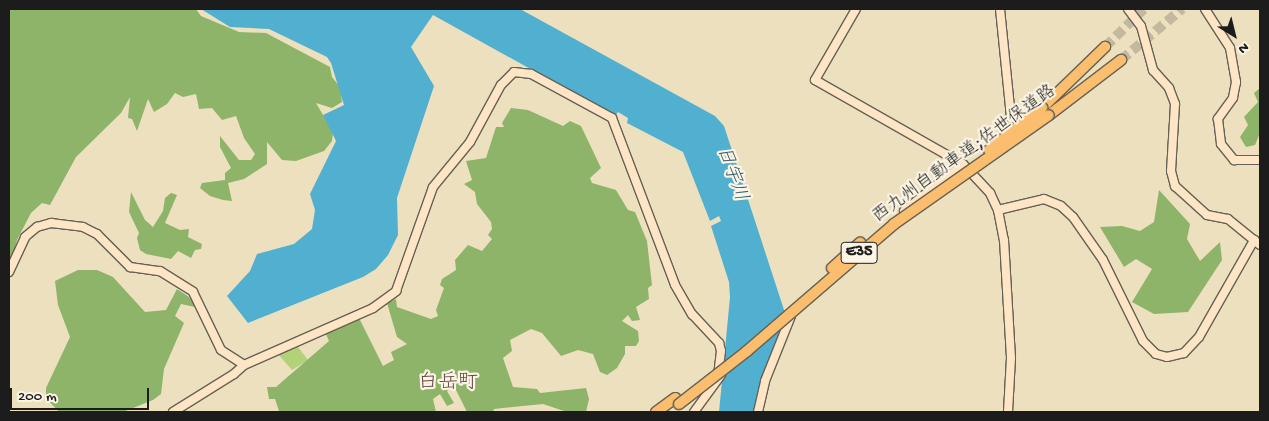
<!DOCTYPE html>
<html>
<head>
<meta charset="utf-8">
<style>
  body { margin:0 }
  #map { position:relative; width:1269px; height:421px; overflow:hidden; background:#ede0be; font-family:"Gochi Hand","Klee One",sans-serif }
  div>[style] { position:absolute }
  .green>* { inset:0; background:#b2d279 }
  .forest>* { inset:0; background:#8db469 }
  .water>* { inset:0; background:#51afd0 }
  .highway-tunnel>* { height:10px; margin-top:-5px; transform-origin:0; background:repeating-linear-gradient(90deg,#c3b99e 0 10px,transparent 0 15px) }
  .roads { filter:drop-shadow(1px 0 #656155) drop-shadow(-1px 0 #656155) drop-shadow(0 1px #656155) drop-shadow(0 -1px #656155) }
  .secondary>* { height:8px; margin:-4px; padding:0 4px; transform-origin:4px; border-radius:4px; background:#fde5c5 }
  .highway>* { height:10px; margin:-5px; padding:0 5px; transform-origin:5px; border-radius:5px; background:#fbbd6e }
  .bridges { filter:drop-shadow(1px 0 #656155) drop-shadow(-1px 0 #656155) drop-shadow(0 1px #656155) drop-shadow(0 -1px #656155) }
  .highway-bridge>* { height:10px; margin:-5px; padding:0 5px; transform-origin:5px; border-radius:5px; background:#fbbd6e }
  span { translate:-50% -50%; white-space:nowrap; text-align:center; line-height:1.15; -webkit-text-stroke:4.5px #fcf5e5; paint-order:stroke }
  .shield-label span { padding:1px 4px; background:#fcf5e5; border:1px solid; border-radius:4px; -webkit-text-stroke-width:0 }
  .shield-label { font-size:16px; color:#1c1c1c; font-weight:700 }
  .street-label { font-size:18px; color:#1c1c1c }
  .water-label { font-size:19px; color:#345e6d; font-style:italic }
  .quarter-label { font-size:20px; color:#634842 }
  .frame { position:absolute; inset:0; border:10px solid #1c1c1c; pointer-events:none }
  .north { position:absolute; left:1209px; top:10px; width:50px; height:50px; -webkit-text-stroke:4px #fcf5e5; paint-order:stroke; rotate:144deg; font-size:14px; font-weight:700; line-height:20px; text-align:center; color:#1c1c1c }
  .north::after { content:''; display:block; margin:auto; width:18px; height:22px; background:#1c1c1c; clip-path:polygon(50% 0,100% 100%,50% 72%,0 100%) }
  .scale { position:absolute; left:10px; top:388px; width:139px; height:22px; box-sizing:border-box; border:2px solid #1c1c1c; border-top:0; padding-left:6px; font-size:15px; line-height:18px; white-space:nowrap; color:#1c1c1c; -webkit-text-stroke:4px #fcf5e5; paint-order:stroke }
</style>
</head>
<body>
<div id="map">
  <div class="green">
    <i style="clip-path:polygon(295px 343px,308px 360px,292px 370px,276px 352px)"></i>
  </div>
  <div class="forest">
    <i style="clip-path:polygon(9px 9px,196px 9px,201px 16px,239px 32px,266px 33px,330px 67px,332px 77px,340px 87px,342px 102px,332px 108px,316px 103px,333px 132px,332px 141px,324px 151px,296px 161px,282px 160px,267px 142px,267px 164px,244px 179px,228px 183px,232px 201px,223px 200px,210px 196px,200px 188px,202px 183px,225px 180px,225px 173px,231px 168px,220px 147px,220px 136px,239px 160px,251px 160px,255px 154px,244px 138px,236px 116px,222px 120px,212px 108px,199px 109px,196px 94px,183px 97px,175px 93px,167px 104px,154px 112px,148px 99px,137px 131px,132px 119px,128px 118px,130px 97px,121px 113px,76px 157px,50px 205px,42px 203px,31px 213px,17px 240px,9px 274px)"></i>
    <i style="clip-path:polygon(1260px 88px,1260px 133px,1255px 145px,1246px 147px,1240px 137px,1248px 125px,1244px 117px,1258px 102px,1254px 93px)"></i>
    <i style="clip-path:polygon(511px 108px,528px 110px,563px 126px,570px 121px,581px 126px,601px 168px,590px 178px,592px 183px,616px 190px,628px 210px,635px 212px,647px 241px,652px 285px,648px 288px,649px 299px,636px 307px,640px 320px,632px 321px,628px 315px,622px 321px,638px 331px,639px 341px,636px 346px,625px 346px,625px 354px,617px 368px,607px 375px,600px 372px,593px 354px,578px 350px,561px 356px,542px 333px,531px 329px,510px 340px,512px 351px,503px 358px,513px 387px,537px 389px,540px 393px,586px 388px,589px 399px,586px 412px,567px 412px,543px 404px,494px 409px,493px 412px,467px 412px,454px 386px,447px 391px,454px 403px,447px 406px,440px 394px,433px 399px,436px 412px,279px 411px,275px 399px,269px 399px,267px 387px,276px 387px,329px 341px,325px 332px,359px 318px,383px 366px,394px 360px,391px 352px,407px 344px,397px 337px,387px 303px,396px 299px,397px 307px,431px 319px,438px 316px,436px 310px,444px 288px,440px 285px,442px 279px,456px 270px,455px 260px,468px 245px,482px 251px,492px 239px,488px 235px,492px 229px,491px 222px,477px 204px,475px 192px,464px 184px,472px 180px,466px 161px,486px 158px,496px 127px,504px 127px,502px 123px)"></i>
    <i style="clip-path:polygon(1159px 190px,1190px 224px,1187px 239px,1200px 261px,1220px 242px,1222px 260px,1188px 312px,1154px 314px,1132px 302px,1152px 269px,1136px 259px,1124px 267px,1100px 227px,1122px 226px,1140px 231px,1154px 222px)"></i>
    <i style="clip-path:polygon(131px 192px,145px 220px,153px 227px,163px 211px,165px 198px,171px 193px,177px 195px,165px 223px,180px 230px,189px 229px,188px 237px,202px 244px,201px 249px,195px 250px,191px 258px,178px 251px,171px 259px,146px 254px,140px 250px,137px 238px,139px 233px,129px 212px)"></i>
    <i style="clip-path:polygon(78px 270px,97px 270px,113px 277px,145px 312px,166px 310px,177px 289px,195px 301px,195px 307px,181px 304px,175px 316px,184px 323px,164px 369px,161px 394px,153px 400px,123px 412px,59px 412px,46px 398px,46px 388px,70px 337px,58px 305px,55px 281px)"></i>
  </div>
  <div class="water">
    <i style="clip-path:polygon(201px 9px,520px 9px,715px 116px,724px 126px,786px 316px,766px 368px,756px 412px,719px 412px,730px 297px,729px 282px,711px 226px,721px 221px,719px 216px,710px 221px,683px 152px,627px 123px,628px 118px,618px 112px,615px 116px,433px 15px,411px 47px,434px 86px,397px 198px,398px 235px,388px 255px,376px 269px,363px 277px,248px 323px,227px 296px,250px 271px,257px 254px,294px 244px,312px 229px,315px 210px,310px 194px,336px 141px,323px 115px,344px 105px,331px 63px,327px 57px,269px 29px,230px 27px)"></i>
  </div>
  <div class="highway-tunnel">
    <i style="left:1105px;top:47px;width:54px;rotate:-44.3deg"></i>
    <i style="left:1121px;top:60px;width:80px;rotate:-39.9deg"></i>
  </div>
  <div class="roads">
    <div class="secondary">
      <i style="left:856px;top:9px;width:82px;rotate:120deg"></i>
      <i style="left:815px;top:80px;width:170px;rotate:29.6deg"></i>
      <i style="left:963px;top:164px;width:40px;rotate:47deg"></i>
      <i style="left:990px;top:193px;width:19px;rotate:65deg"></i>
      <i style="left:998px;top:210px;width:31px;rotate:79deg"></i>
      <i style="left:1004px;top:240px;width:118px;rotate:86.6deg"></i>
      <i style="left:1011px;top:358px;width:54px;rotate:93.2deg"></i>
      <i style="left:1000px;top:9px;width:110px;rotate:84.2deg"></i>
      <i style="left:1128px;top:9px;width:21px;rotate:53deg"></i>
      <i style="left:1141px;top:26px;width:46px;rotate:74.7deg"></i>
      <i style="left:1153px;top:70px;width:24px;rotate:48deg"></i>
      <i style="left:1169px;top:88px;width:17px;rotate:69deg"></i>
      <i style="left:1175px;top:104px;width:67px;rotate:93.4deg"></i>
      <i style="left:1171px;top:171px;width:16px;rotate:75deg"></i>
      <i style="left:1175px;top:186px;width:43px;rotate:42.2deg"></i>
      <i style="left:1207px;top:215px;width:21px;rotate:11deg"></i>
      <i style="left:1228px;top:219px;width:41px;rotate:39.1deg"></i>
      <i style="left:1205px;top:9px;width:46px;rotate:57.3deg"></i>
      <i style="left:1230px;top:48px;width:35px;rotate:80deg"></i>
      <i style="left:1236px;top:82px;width:16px;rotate:101deg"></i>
      <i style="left:1233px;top:98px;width:26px;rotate:126deg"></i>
      <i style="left:1218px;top:119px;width:25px;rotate:83deg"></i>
      <i style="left:1221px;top:144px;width:21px;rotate:51deg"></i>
      <i style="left:1234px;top:160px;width:26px"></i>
      <i style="left:998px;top:210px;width:47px;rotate:-13.4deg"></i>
      <i style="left:1044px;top:199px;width:18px;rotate:22deg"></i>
      <i style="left:1061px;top:206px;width:16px;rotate:43deg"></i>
      <i style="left:1073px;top:217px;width:52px;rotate:55.1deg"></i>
      <i style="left:1103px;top:260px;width:90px;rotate:63.7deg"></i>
      <i style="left:1143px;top:341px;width:18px;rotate:45deg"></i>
      <i style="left:1156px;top:354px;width:11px;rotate:15deg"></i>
      <i style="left:1167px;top:357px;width:17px;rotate:-13deg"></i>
      <i style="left:1184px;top:353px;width:22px;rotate:-47deg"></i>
      <i style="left:1199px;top:337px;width:112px;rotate:-60.4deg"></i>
      <i style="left:904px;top:211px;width:75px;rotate:-38.5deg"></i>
      <i style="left:9px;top:272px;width:38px;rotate:-65deg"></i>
      <i style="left:25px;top:237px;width:16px;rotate:-40deg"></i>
      <i style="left:37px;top:227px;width:15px;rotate:-16deg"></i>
      <i style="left:51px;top:223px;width:32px;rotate:7deg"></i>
      <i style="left:83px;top:227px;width:16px;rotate:27deg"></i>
      <i style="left:97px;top:234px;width:47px;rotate:45deg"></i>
      <i style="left:130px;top:267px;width:30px;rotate:8deg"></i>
      <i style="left:160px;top:271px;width:39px;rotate:32deg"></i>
      <i style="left:193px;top:292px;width:64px;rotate:64.2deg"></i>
      <i style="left:221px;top:350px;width:27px;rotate:33deg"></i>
      <i style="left:173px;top:412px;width:72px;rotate:-31.9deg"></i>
      <i style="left:234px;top:374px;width:13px;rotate:-42deg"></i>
      <i style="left:244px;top:365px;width:141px;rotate:-23.8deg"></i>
      <i style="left:373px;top:308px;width:29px;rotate:-36deg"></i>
      <i style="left:396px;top:291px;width:110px;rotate:-70.4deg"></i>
      <i style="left:433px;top:187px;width:58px;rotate:-50.6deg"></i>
      <i style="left:470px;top:142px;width:65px;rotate:-61.5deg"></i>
      <i style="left:501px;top:85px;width:18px;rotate:-45deg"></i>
      <i style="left:514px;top:72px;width:17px;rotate:7deg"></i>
      <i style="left:531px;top:74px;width:92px;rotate:28.5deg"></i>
      <i style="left:612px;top:118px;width:178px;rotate:69.3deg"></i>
      <i style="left:675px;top:285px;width:34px;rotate:60deg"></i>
      <i style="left:692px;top:314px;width:40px;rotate:47deg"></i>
      <i style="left:719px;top:343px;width:8px;rotate:76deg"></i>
      <i style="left:721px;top:351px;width:24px;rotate:97deg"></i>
      <i style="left:694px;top:412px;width:46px;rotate:-53.9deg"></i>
      <i style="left:758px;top:412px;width:32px;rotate:-77deg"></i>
      <i style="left:765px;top:381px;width:70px;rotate:-68.2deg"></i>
    </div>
    <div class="highway">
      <i style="left:1042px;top:108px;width:88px;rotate:-44.1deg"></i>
      <i style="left:1049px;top:115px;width:91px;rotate:-37.4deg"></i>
      <i style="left:656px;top:412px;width:24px;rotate:-36deg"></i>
    </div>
  </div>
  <div class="bridges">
    <div class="highway-bridge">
      <i style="left:989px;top:150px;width:68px;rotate:-38.4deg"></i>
      <i style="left:832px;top:268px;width:38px;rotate:-42deg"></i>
      <i style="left:679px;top:404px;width:86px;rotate:-37.9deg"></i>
      <i style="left:747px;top:351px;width:194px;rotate:-40.8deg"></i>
      <i style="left:894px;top:224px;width:189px;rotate:-35.1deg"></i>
    </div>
  </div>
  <div class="shield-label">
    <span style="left:859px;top:253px">E35</span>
  </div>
  <div class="street-label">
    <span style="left:965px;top:155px;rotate:-36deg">西九州自動車道;佐世保道路</span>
  </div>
  <div class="water-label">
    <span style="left:731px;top:174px;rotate:70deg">日宇川</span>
  </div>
  <div class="quarter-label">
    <span style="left:448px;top:383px">白岳町</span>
  </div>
  <div class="frame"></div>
  <div class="north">N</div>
  <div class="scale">200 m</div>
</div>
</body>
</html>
